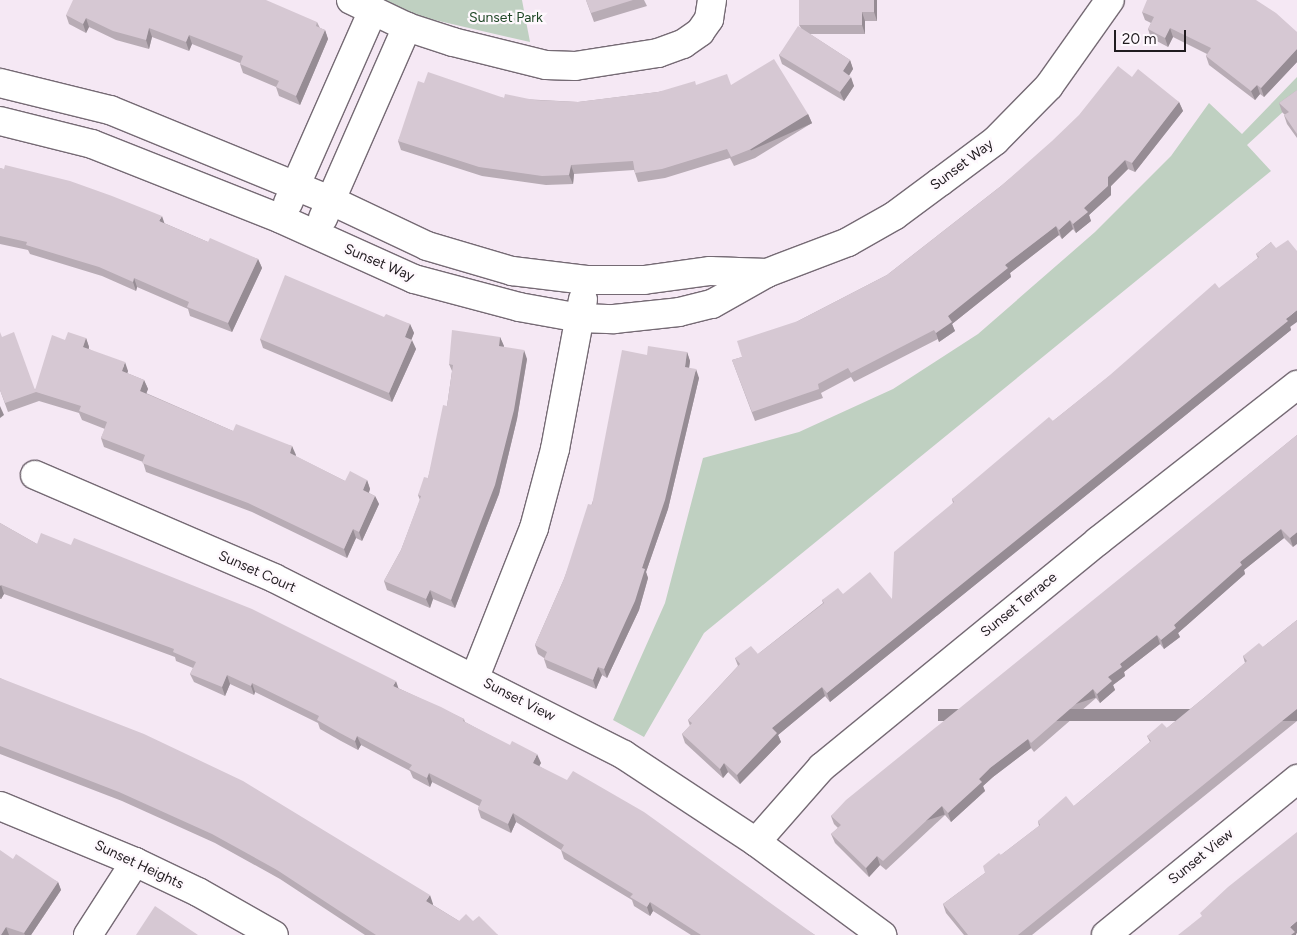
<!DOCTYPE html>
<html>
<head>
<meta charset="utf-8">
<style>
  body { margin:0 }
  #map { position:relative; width:1297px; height:935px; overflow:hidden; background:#f5e8f4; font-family:Figtree,sans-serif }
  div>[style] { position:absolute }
  .green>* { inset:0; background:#bfd0c1 }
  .roads { filter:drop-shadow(1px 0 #756a74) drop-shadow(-1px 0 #756a74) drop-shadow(0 1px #756a74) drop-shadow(0 -1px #756a74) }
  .minor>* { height:28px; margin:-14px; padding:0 14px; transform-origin:14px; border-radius:14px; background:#fff }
  .wall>* { inset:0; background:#b8acb5 }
  .shaded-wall>* { inset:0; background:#968c94; transform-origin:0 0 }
  .building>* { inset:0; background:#d6c8d3 }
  span { translate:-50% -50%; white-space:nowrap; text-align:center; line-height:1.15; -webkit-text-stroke:4.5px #fef8fd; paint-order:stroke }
  .park-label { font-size:14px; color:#1f4726 }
  .street-label { font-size:14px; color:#201b1f }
  .scale { position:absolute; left:1114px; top:30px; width:72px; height:22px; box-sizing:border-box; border:2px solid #201b1f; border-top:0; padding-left:6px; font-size:15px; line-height:18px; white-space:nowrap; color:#201b1f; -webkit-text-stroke:4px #fef8fd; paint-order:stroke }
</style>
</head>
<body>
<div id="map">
  <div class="green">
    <i style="clip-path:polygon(380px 0,522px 0,530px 42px,413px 15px)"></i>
    <i style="clip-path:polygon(1297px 77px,1297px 99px,1247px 145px,1271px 171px,704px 633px,644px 737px,613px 720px,665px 603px,703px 458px,799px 432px,893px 389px,978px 334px,1095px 232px,1171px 156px,1209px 103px,1242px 134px)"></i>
  </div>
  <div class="roads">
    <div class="minor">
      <i style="left:351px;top:0;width:62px;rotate:25.7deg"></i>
      <i style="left:407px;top:27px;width:48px;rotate:18.1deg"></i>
      <i style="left:453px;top:42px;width:96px;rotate:13.9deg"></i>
      <i style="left:546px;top:65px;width:29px;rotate:2deg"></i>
      <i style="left:575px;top:66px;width:84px;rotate:-8.9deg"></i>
      <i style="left:658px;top:53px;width:27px;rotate:-20deg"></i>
      <i style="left:683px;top:44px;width:21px;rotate:-35deg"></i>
      <i style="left:700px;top:32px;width:16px;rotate:-55deg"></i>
      <i style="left:709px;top:19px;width:19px;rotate:-81deg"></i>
      <i style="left:0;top:83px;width:113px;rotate:13.8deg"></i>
      <i style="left:110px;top:110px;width:240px;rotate:22.3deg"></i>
      <i style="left:332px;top:201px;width:105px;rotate:25.3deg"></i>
      <i style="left:427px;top:246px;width:89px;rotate:16.4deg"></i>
      <i style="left:512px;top:271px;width:75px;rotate:6.9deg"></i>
      <i style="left:586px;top:280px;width:58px"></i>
      <i style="left:644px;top:280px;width:67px;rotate:-7.8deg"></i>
      <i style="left:710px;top:271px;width:57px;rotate:2deg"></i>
      <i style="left:0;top:121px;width:95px;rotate:14deg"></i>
      <i style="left:92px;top:144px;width:203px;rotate:21.6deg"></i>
      <i style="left:281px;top:219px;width:146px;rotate:24.3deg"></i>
      <i style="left:414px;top:279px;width:109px;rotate:14.9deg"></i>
      <i style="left:519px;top:307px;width:62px;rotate:10.2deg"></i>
      <i style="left:580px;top:318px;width:34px;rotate:2deg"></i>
      <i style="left:614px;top:319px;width:65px;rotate:-6.1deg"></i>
      <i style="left:679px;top:312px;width:34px;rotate:-14deg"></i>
      <i style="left:712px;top:304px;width:63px;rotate:-29.4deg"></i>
      <i style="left:767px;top:273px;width:87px;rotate:-20.9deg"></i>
      <i style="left:848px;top:242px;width:53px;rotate:-29.5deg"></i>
      <i style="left:894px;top:216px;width:57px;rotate:-36.5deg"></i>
      <i style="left:940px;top:182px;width:69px;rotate:-36.7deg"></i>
      <i style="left:995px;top:141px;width:77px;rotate:-45.5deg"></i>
      <i style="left:1049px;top:86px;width:105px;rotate:-54.7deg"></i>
      <i style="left:288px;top:203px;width:211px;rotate:-66.2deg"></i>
      <i style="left:323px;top:218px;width:209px;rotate:-66.3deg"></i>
      <i style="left:35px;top:475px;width:260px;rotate:23.3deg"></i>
      <i style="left:274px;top:578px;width:392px;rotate:26.8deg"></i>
      <i style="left:624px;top:755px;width:158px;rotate:33.4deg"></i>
      <i style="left:756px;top:842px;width:157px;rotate:36.4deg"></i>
      <i style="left:475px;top:677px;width:160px;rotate:-68.4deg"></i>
      <i style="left:534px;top:528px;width:82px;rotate:-75.1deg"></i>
      <i style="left:555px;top:449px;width:152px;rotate:-79.4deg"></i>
      <i style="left:0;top:806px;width:146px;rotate:22.5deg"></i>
      <i style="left:135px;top:862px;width:70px;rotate:25.5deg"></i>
      <i style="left:198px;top:892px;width:87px;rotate:29.5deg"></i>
      <i style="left:756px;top:842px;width:100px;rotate:-48.7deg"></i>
      <i style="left:822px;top:767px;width:357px;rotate:-39.3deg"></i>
      <i style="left:1098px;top:541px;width:253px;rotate:-38.1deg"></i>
      <i style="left:88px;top:935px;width:87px;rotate:-57.2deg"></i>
      <i style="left:1106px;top:935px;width:247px;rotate:-39.2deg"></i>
    </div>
  </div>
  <div class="wall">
    <i style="clip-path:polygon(586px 0,644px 0,647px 6px,594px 22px)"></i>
    <i style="clip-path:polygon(877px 0,877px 21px,865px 21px,865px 34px,810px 34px,850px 60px,853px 69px,849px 76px,854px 86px,844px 101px,782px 64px,779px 55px,801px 28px,799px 25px)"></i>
    <i style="clip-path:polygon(1142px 12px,1297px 32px,1297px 62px,1264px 97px,1260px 94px,1255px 100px,1209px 65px,1206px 56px,1207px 54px,1173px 37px,1168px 47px,1151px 38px,1148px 29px,1151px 23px,1145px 20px)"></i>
    <i style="clip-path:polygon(66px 15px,317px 22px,320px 28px,325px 30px,328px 39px,300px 105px,279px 96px,276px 87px,243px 73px,240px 64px,240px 63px,192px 44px,189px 51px,152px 37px,149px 49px,116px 40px,89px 27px,86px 33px,69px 24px)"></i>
    <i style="clip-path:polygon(1132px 77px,1179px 102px,1183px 111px,1135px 172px,1128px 169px,1111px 186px,1111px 195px,1089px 215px,1091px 221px,1076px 233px,1073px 229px,1062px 239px,1059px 235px,1010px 273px,1011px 277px,952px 324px,955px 331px,939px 342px,938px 339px,854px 382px,851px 377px,821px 393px,823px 398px,755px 421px,732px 360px,742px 357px,798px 321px,887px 275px,1001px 186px)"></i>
    <i style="clip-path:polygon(424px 83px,504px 98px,578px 102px,658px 92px,696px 85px,731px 85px,808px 114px,812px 123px,755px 158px,734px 166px,730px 158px,665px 178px,638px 182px,634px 170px,574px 174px,573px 184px,546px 185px,482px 176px,401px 150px,398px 141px)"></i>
    <i style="clip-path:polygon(1297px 90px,1297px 138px,1287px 124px,1284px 115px,1285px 115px,1282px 112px,1279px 103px)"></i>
    <i style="clip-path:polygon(0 168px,164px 223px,208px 242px,258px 259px,262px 268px,232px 332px,190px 316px,188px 309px,137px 287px,136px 291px,102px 276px,30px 254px,28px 250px,0 244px)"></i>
    <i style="clip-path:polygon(1271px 242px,1291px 330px,830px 702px,825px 696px,778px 735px,781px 742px,740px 784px,728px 772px,723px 778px,685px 743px,682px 734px,690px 726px,688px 720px,738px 666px,735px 658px,758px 654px,823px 603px,822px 600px,843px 594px,892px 599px,953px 503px,952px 499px,1053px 421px,1258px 258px,1256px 254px)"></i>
    <i style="clip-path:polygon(384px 317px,410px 324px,414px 333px,411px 340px,416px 349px,392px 402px,263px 348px,260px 339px)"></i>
    <i style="clip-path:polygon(2px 337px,35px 390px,65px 340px,86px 338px,89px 347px,89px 349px,128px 371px,127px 373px,144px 380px,148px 389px,146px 393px,233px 431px,292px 446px,295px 456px,345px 481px,367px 480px,370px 489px,369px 493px,375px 496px,379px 504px,362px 541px,356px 538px,347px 558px,252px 512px,146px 472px,143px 462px,104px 447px,101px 438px,105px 429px,82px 420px,79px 413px,39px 401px,8px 412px,0 390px)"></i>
    <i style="clip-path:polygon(500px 337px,504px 347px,527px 359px,517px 419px,499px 494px,455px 608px,433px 599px,430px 608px,387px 590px,384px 581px,401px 550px,420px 500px,418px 495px,428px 478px,447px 406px,452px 371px,449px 364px)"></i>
    <i style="clip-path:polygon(687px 352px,690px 361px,689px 368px,699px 378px,668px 509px,646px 572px,648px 578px,639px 610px,607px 678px,602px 675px,596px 689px,547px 668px,544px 659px,544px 658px,538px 654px,535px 645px,564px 579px,647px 355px)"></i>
    <i style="clip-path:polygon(1297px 435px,1293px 547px,1284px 538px,1244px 570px,1245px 574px,1178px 633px,1180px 637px,1164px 649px,1160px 644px,1124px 672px,1125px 676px,1113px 685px,1115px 690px,1100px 703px,1096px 698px,1034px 752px,1031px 748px,993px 777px,983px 786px,985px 791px,951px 822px,945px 815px,886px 870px,880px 865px,869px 877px,835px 843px,831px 834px,838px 828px,834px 824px,831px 816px)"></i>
    <i style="clip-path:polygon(0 523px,37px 544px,398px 688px,464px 719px,465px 722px,541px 763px,539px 766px,815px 935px,691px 935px,653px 911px,650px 916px,634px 906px,632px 900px,564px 859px,561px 850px,516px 822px,511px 833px,481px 818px,478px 809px,479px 806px,432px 782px,430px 787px,413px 778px,410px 771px,361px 745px,358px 750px,341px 741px,320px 729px,318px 723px,255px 692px,254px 695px,230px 684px,225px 696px,194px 682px,190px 674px,193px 668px,176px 661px,175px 657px,4px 594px,1px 599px,0 599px)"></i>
    <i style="clip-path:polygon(1297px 620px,1297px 721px,1032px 935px,964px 935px,946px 913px,943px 904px,985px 873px,1001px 855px,1039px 826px,1038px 821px,1074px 806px,1150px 742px,1147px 736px,1167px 728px,1205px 697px,1245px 663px,1243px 656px,1263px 647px)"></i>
    <i style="clip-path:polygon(0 678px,433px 904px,433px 905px,459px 921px,473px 921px,498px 935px,365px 935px,280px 879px,215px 843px,122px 801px,0 754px)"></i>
    <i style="clip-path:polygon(13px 859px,58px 882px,61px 890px,31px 935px,0 935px)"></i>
  </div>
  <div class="shaded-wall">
    <i style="clip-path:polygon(874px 0,877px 0,877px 21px,874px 12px)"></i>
    <i style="clip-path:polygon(862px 12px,865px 21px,865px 34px,862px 25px)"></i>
    <i style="clip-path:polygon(86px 18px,89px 27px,86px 33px,83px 24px)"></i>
    <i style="clip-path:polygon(149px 28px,152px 37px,149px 49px,146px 40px)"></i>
    <i style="clip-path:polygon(1170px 28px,1173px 37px,1168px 47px,1165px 38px)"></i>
    <i style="clip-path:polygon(325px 30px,328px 39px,300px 105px,296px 96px)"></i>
    <i style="clip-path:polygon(189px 35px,192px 44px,189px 51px,186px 42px)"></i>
    <i style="clip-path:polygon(1297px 49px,1297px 62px,1264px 97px,1261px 88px)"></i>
    <i style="clip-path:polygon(850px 60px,853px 69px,846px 80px,843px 71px)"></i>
    <i style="clip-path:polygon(851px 77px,854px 86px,844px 101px,840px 92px)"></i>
    <i style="clip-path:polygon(1257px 85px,1260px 94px,1255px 100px,1251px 91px)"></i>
    <i style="clip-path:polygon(1179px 102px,1183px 111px,1135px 172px,1132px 163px)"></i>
    <i style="left:808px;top:114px;width:10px;height:67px;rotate:66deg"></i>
    <i style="clip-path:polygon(1125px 160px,1128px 169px,1111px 186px,1111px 195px,1089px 215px,1091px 221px,1076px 233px,1073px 224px,1084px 208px,1108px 177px)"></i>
    <i style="clip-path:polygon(571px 165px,574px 174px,573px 184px,569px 175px)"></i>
    <i style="clip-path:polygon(162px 216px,165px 225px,159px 221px)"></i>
    <i style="clip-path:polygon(1070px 220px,1073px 229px,1062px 239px,1059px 230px)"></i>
    <i style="clip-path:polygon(1056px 226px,1059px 235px,1010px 273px,1011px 277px,952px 324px,955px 331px,939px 342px,936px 333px,948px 316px,1005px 265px)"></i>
    <i style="clip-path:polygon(258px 259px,262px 268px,232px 332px,228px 323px)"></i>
    <i style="clip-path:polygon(134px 278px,137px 287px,136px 291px,133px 282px)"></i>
    <i style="clip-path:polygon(1297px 310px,1297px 322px,1290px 327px,1291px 330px,830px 702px,827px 693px)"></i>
    <i style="clip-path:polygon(410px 324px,414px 333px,409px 346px,405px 337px)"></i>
    <i style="clip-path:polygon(500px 337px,504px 346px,502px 355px,499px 346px)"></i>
    <i style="clip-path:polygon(86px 338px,89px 347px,86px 356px,83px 347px)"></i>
    <i style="clip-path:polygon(412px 340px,416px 349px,392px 402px,389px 393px)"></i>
    <i style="clip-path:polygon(524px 350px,527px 359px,517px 419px,499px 494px,455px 608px,451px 600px)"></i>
    <i style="clip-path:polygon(687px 352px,690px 361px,688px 376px,685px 367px)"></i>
    <i style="clip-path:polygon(125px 362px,128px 371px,125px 380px,122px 371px)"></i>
    <i style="clip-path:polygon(696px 369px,699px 378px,668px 509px,646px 572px,648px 578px,639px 610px,607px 678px,604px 669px,642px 568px)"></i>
    <i style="clip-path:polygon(144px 380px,148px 389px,144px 400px,140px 391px)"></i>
    <i style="clip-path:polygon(0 406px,4px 415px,0 418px)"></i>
    <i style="clip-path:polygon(292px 446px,296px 455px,293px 462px,290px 453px)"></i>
    <i style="clip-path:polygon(367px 480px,370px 489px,366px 499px,363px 490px)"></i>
    <i style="clip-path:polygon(375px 496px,379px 504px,362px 541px,359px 532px)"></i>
    <i style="clip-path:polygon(353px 529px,356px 538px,347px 558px,344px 549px)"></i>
    <i style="clip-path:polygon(1281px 529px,1284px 538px,1244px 570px,1245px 574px,1178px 633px,1180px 637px,1164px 649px,1161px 640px,1174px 625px,1240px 562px)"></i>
    <i style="clip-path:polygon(1297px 532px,1297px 544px,1293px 547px,1290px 538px)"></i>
    <i style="clip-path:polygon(1px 585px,4px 594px,1px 599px,0 597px,0 586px)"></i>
    <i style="clip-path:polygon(430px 590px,433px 599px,430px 608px,426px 599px)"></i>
    <i style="clip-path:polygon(1157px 635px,1160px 644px,1124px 672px,1125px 676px,1113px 685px,1115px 690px,1100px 703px,1097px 694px,1108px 677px,1120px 664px)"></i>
    <i style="clip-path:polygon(598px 667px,602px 675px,596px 689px,593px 680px)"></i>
    <i style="clip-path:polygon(227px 675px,230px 684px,225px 696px,222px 687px)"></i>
    <i style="clip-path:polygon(396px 681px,399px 690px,393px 686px)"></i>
    <i style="clip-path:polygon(252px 683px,255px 692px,254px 695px,251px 686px)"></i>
    <i style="clip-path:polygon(822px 687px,825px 696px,778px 735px,781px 742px,740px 784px,737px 775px,772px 728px)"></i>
    <i style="left:1093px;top:689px;width:9px;height:82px;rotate:72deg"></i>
    <i style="left:1297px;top:709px;width:12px;height:359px;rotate:90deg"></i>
    <i style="clip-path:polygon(357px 736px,361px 745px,358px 750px,355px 741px)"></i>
    <i style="clip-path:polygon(1028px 739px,1031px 748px,993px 777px,983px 786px,985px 791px,951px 822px,948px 813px,979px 779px,990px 768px)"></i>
    <i style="clip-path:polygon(537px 754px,541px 763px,536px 772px,533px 763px)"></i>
    <i style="clip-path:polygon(724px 763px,728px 772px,723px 778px,720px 769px)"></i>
    <i style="clip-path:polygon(429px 773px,432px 782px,430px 787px,427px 778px)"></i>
    <i style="left:942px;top:806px;width:9px;height:81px;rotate:72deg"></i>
    <i style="clip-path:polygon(513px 813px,516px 822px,511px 833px,508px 824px)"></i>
    <i style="clip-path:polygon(877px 856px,880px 865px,869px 877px,866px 868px)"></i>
    <i style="clip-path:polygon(58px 882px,61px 890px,31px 935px,25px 935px,24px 933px)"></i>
    <i style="clip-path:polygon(430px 895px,433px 904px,429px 910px,426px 901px)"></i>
    <i style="clip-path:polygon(650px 902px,653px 911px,650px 916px,647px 907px)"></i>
    <i style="clip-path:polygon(1297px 921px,1297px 933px,1296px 934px,1296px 935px,1291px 935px,1290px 927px)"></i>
    <i style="clip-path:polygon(6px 927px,9px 935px,1px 935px)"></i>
  </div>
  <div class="building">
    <i style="clip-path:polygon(73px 0,266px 0,317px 22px,316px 26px,325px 30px,296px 96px,276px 87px,279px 81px,240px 64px,243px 56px,189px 35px,186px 42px,149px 28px,146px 40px,113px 31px,86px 18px,83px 24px,66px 15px)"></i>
    <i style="clip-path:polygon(586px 0,633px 0,591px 13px)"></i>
    <i style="clip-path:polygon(799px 0,874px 0,874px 12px,862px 12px,862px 25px,799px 25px)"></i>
    <i style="clip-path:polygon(1147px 0,1256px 0,1276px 13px,1297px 32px,1297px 49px,1261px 88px,1257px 85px,1251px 91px,1206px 56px,1211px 48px,1170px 28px,1165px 38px,1148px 29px,1154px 17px,1142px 12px)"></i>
    <i style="clip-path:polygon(798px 26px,850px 60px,843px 71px,851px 77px,840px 92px,779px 55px)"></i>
    <i style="clip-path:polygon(774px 59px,808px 114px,751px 149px,731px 157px,727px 149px,662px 169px,635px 173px,633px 161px,571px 165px,569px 175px,542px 176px,479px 167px,398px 141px,418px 81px,424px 83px,428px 72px,504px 98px,505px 94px,534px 100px,578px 102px,658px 92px,695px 81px,696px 85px,727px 74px,731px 85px)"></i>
    <i style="clip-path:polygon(1118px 66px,1132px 77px,1138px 69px,1179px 102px,1132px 163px,1125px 160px,1108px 177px,1108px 186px,1084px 208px,1088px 212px,1073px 224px,1070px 220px,1059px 230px,1056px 226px,1005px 265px,1008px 268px,948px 316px,952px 322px,936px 333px,934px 330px,851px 373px,848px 368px,818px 384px,819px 389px,752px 412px,732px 360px,742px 357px,737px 341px,798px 321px,887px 275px,1001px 186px,1052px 141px,1079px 115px)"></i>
    <i style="clip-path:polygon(1297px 90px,1297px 134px,1284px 115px,1289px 112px,1279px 103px)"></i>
    <i style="clip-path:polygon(5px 165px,70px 181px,112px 196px,162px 216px,159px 221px,208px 242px,210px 238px,258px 259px,228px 323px,187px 307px,189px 302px,134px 278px,133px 282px,99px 267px,26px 245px,27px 242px,0 236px,0 168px,4px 169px)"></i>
    <i style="clip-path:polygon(1288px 240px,1297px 251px,1297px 310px,1286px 319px,1288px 321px,827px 693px,822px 687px,772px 728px,777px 733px,737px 775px,724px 763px,720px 769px,682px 734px,692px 723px,688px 720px,740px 664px,735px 658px,751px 646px,758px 654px,824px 603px,822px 600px,838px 588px,843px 594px,870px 572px,892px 599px,894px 552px,954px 502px,952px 499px,1049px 417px,1053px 421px,1110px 375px,1215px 283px,1219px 288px,1259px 257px,1256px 254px,1271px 242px,1276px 248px)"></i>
    <i style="clip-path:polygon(285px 275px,384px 317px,386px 314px,410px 324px,405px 337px,412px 340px,389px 393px,260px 339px)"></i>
    <i style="clip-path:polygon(452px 330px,500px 337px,499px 346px,524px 350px,514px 410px,495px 485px,451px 600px,430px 590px,426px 599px,384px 581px,401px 550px,421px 496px,418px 495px,424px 477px,428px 478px,443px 405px,447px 406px,453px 365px,449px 364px)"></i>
    <i style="clip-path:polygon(0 332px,2px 337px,14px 332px,35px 390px,52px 335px,65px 340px,68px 332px,86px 338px,83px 347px,125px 362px,122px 371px,144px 380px,140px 391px,233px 431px,236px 424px,292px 446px,290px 453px,345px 481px,350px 471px,367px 480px,363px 490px,375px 496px,359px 532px,353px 529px,344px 549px,248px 503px,142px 463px,145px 455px,101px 438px,107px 422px,79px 411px,81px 406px,36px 392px,5px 403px,0 390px)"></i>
    <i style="clip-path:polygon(648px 346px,687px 352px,685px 367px,696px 369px,665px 500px,642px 568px,645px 569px,635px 601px,604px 669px,598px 667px,593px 680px,544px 659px,547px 652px,535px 645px,564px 579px,588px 504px,592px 505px,622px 350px,647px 355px)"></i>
    <i style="clip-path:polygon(1297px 435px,1297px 532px,1290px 538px,1281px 529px,1240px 562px,1242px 565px,1174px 625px,1176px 628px,1161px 640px,1157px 635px,1120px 664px,1122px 667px,1108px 677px,1112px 681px,1097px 694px,1093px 689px,1031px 743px,1028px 739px,990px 768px,979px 779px,982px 782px,948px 813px,942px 806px,883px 861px,877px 856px,866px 868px,831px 834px,841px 825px,831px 816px,846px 800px)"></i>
    <i style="clip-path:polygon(0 523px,37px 544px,41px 533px,71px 545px,74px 538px,252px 609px,396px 681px,393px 686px,441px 707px,464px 719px,463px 721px,510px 745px,512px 741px,537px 754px,533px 763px,567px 780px,573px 771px,644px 812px,815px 935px,701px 935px,650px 902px,647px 907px,630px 897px,633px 894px,561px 850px,564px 845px,513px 813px,508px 824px,478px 809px,482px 800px,429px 773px,427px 778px,409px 769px,412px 765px,357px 736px,355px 741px,338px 732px,317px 720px,319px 716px,252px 683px,251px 686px,227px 675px,222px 687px,190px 674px,196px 662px,173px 652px,174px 649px,1px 585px,0 586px)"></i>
    <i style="clip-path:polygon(1297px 620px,1297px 709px,1018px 935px,968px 935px,943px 904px,985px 873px,983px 866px,999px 853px,1001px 855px,1040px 825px,1038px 821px,1066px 796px,1074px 806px,1151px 741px,1147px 736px,1162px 723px,1167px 728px,1205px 697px,1247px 661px,1243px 656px,1259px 643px,1263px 647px)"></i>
    <i style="clip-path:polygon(0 678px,144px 734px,243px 781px,430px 895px,426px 901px,459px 921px,466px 914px,473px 921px,479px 916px,498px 935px,376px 935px,277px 870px,212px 834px,119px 792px,0 746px)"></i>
    <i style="clip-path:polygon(1297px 832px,1297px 921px,1290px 927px,1295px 932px,1291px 935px,1178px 935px,1202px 916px,1200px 913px,1228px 887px)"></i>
    <i style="clip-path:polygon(0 850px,13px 859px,16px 854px,58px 882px,24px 933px,6px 927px,1px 935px,0 935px)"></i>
    <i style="clip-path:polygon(155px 906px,198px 935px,136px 935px)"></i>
  </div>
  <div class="park-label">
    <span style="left:506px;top:18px">Sunset Park</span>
  </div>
  <div class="street-label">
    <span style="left:962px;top:165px;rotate:-37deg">Sunset Way</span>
    <span style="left:379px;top:263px;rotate:23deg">Sunset Way</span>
    <span style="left:257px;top:572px;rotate:24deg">Sunset Court</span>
    <span style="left:1019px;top:605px;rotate:-39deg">Sunset Terrace</span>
    <span style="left:519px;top:700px;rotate:27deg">Sunset View</span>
    <span style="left:1201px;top:857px;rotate:-39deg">Sunset View</span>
    <span style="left:139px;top:865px;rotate:25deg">Sunset Heights</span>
  </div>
  <div class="scale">20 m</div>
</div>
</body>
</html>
